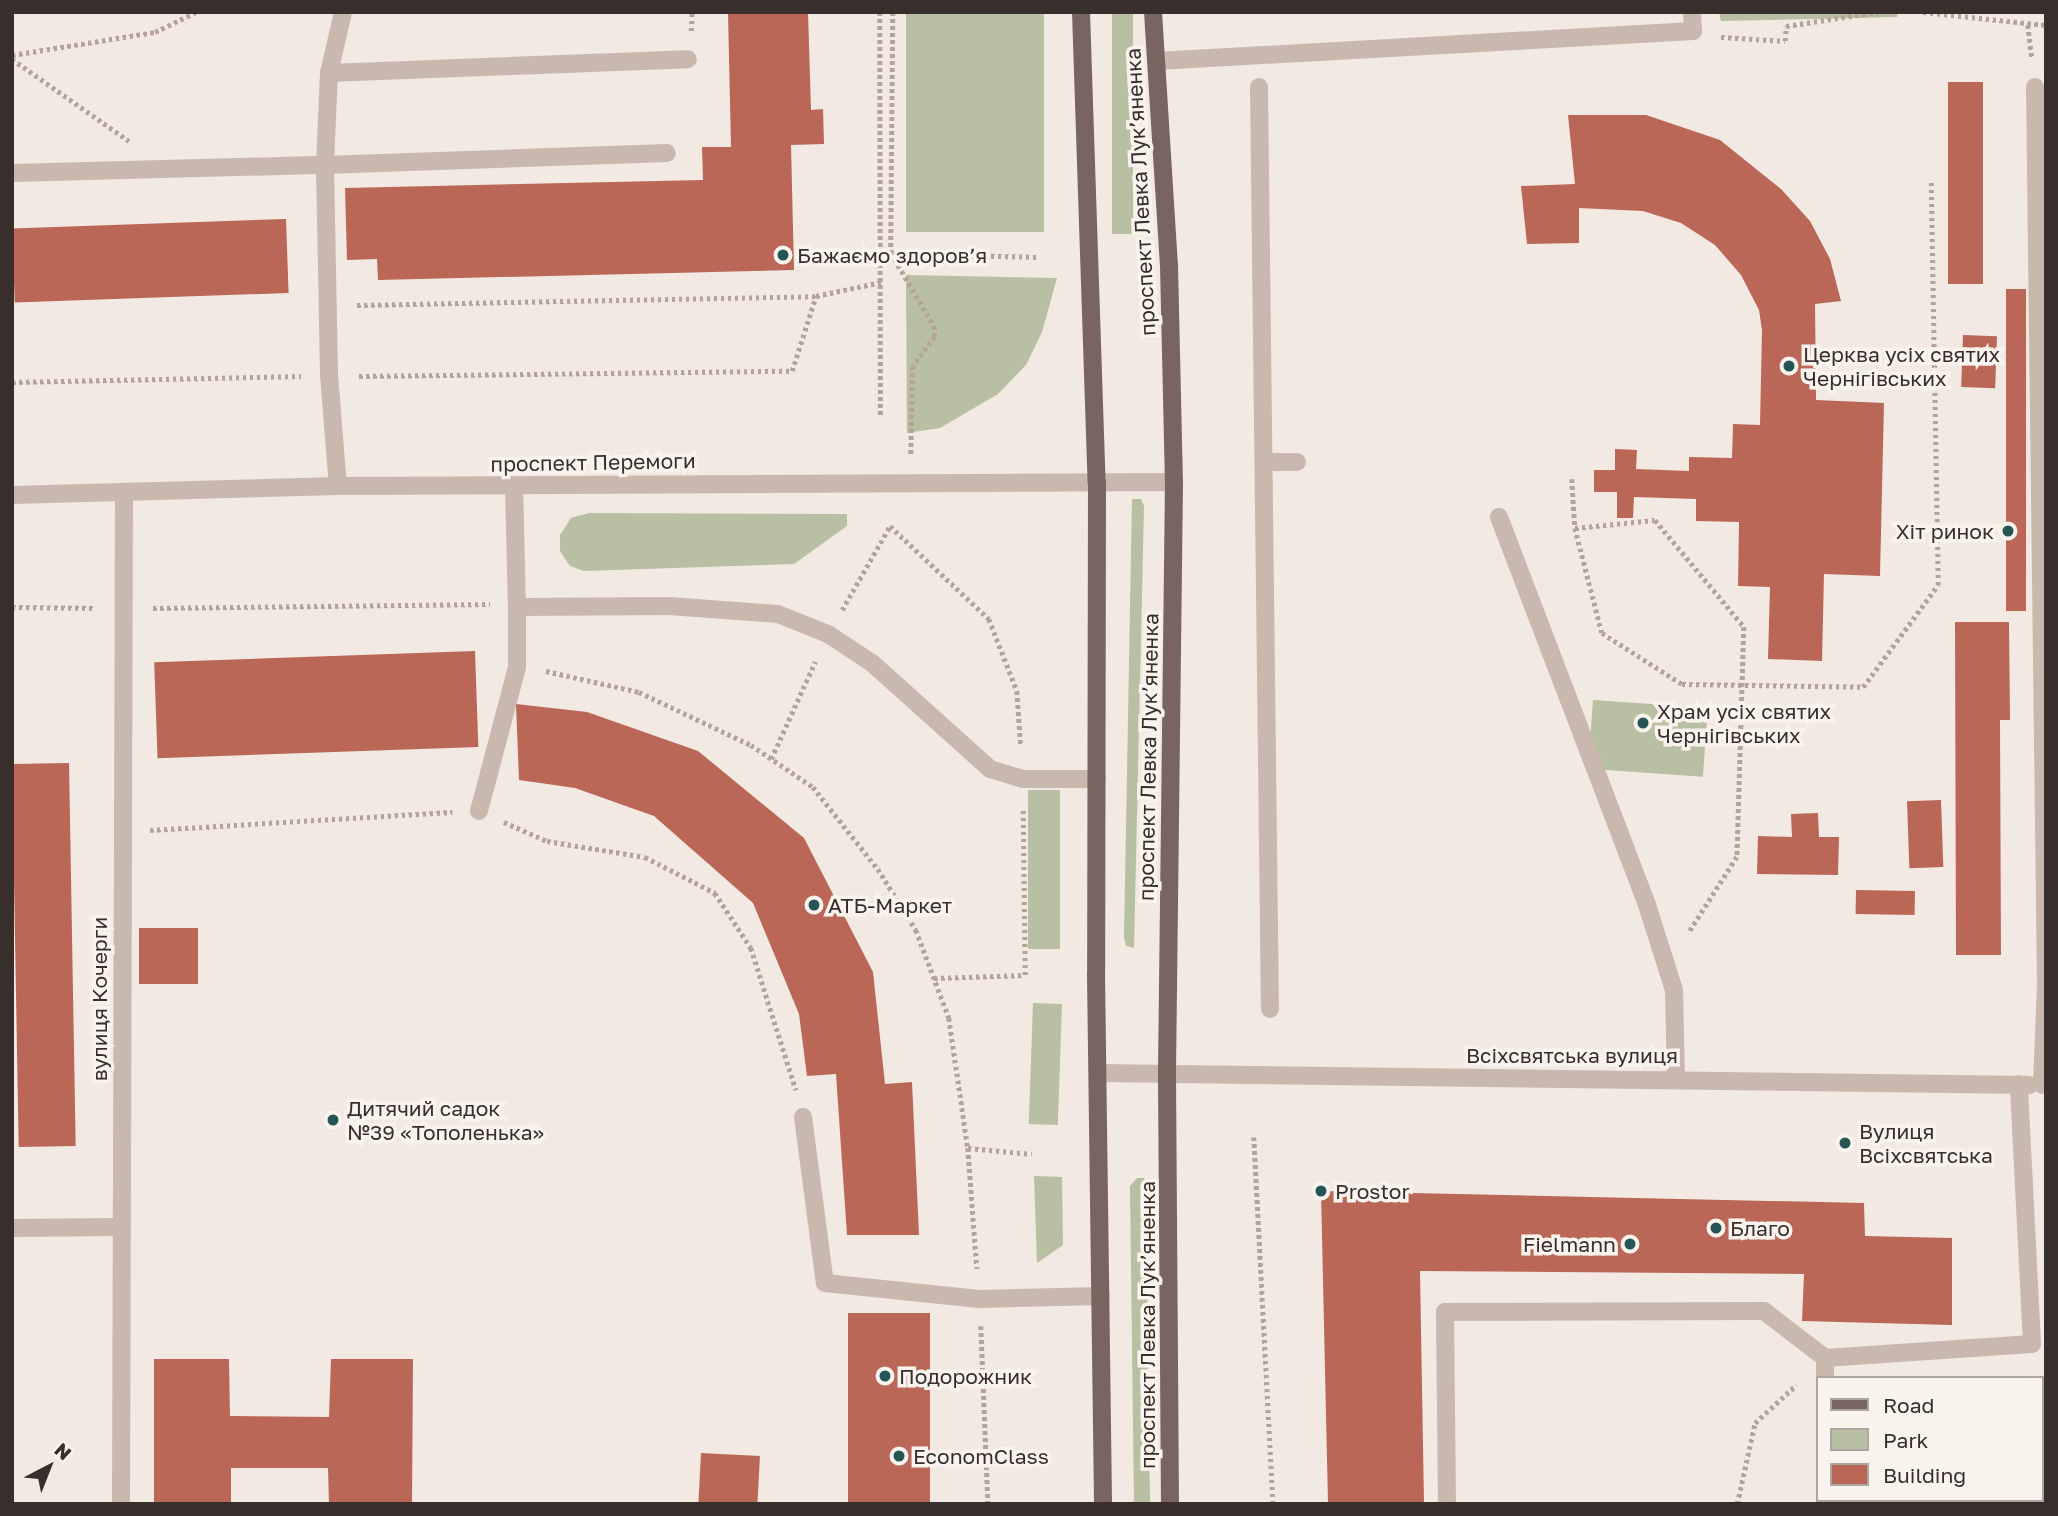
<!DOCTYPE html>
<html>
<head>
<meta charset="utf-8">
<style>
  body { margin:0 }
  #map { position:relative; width:2058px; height:1516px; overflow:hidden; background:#f1e9e2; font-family:"Golos Text",sans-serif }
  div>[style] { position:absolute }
  .green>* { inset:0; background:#b8bfa3; transform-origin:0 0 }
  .building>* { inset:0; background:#ba6757; transform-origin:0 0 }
  .path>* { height:4.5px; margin-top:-2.25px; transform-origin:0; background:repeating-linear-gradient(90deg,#b5a299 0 3.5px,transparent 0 7px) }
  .minor>* { height:18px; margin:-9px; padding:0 9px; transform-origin:9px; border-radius:9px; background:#c9b8ae }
  .major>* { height:18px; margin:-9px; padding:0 9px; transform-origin:9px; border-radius:9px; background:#78655f }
  .dots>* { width:19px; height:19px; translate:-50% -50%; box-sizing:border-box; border:4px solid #f9f3ee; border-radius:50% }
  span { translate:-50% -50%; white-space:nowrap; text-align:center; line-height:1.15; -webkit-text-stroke:7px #f9f3ee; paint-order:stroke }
  .street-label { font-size:21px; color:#382f2c }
  .poi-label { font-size:21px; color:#382f2c }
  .left { translate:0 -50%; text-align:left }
  .right { translate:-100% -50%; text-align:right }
  .frame { position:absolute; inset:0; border:14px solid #382f2c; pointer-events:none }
  .legend { position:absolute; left:1816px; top:1376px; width:228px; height:126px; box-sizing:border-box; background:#f9f3ee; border:2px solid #aca5a0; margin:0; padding:9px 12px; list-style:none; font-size:21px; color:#382f2c }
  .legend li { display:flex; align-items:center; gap:14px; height:35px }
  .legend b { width:35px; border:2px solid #aca5a0 }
  .north { position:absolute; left:14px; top:1432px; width:70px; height:70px; -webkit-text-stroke:5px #f9f3ee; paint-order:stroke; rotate:42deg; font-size:19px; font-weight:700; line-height:28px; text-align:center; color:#382f2c }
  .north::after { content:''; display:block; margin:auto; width:24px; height:32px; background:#382f2c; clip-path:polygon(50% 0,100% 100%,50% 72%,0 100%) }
</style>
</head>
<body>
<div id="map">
  <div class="green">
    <i style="left:906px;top:12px;width:138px;height:220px"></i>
    <i style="left:1112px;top:12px;width:21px;height:222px"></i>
    <i style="clip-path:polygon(1719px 12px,1898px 12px,1897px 17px,1721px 21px)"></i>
    <i style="clip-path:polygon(906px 275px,1057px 278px,1042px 332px,1026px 365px,998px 394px,940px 428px,907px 433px)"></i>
    <i style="clip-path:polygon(1132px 499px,1141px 499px,1144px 506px,1134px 948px,1126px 946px,1124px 937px)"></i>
    <i style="clip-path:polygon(589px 513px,847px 514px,847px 526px,794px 564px,584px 571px,570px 566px,560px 551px,560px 535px,571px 518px)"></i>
    <i style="left:1593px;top:700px;width:115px;height:69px;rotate:4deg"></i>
    <i style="left:1060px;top:790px;width:159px;height:32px;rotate:90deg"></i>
    <i style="left:1033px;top:1003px;width:29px;height:121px;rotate:2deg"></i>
    <i style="clip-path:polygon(1034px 1176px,1062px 1177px,1063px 1245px,1037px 1263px)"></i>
    <i style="clip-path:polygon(1137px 1178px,1144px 1178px,1146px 1188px,1150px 1504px,1134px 1504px,1130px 1186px)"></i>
  </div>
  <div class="building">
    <i style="clip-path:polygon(728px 12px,808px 12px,811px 110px,823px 109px,824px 144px,791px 145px,794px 270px,378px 280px,377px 259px,347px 260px,345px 188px,703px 180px,702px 147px,731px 147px)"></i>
    <i style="left:1948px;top:82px;width:35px;height:202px"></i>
    <i style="clip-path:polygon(1568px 115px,1646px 115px,1720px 140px,1781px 189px,1810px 221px,1830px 259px,1841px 301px,1815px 304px,1816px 400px,1884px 403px,1880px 576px,1824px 574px,1822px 661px,1768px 659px,1770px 587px,1738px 586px,1739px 522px,1696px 521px,1696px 499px,1634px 497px,1633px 518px,1617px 518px,1617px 492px,1594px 492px,1594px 470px,1615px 470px,1615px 449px,1637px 450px,1636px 469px,1689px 471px,1689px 457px,1732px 458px,1733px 424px,1760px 425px,1762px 330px,1759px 310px,1741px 275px,1715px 245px,1681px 223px,1643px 211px,1579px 208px,1579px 243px,1527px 244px,1521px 186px,1575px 184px)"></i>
    <i style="left:286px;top:219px;width:74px;height:274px;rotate:88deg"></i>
    <i style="left:2006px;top:289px;width:20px;height:322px"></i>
    <i style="left:1963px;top:335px;width:34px;height:52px;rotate:2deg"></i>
    <i style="clip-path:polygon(1955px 622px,2009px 622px,2010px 720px,2000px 720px,2001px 955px,1956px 955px)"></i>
    <i style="left:475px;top:651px;width:96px;height:321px;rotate:88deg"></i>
    <i style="clip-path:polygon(516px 704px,587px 712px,698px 751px,804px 838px,873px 972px,885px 1084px,912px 1082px,919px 1235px,847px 1235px,836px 1074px,807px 1076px,799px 1014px,753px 903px,654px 816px,575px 788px,519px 780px)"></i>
    <i style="left:69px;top:763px;width:383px;height:57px;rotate:89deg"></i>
    <i style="left:1941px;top:800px;width:67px;height:34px;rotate:88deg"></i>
    <i style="clip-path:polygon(1818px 813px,1819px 837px,1839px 837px,1838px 875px,1757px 874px,1758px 836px,1792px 837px,1791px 814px)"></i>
    <i style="left:1856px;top:890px;width:59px;height:24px;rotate:1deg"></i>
    <i style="left:139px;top:928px;width:59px;height:56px"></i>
    <i style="clip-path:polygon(1321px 1191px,1864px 1203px,1865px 1236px,1952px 1238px,1952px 1325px,1802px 1321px,1804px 1274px,1420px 1271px,1424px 1504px,1328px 1504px)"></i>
    <i style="left:930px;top:1313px;width:191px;height:82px;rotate:90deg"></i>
    <i style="clip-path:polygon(154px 1359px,229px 1359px,230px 1416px,329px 1417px,331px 1359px,413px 1359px,412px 1504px,329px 1504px,328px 1468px,231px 1468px,231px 1504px,154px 1504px)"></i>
    <i style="left:701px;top:1453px;width:59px;height:51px;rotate:3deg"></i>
    <i style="left:1909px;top:1500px;width:69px;height:4px"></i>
  </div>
  <div class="path">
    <i style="left:880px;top:12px;width:405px;rotate:89.9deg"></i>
    <i style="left:893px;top:12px;width:241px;rotate:90.5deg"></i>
    <i style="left:891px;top:253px;width:85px;rotate:59.5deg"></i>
    <i style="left:934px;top:326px;width:11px;rotate:85deg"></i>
    <i style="left:935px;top:337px;width:36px;rotate:127deg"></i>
    <i style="left:913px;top:366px;width:88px;rotate:91.3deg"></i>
    <i style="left:1923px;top:12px;width:124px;rotate:6deg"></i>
    <i style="left:2028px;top:25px;width:33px;rotate:83deg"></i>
    <i style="left:691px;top:31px;width:19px;rotate:-87deg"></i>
    <i style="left:1721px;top:37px;width:64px;rotate:3.6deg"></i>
    <i style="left:1785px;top:41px;width:15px;rotate:-86deg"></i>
    <i style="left:1786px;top:26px;width:93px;rotate:-8.7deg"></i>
    <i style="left:12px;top:55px;width:145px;rotate:-9.1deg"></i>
    <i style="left:155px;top:32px;width:46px;rotate:-26deg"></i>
    <i style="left:12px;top:59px;width:143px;rotate:35deg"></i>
    <i style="left:879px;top:253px;width:159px;rotate:1.4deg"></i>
    <i style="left:357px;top:305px;width:459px;rotate:-1.1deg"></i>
    <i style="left:359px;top:376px;width:433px;rotate:-0.7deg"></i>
    <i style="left:792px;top:371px;width:79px;rotate:-72.3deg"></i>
    <i style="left:816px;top:296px;width:67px;rotate:-12deg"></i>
    <i style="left:12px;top:382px;width:289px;rotate:-1.2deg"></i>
    <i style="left:1572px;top:479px;width:49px;rotate:86.5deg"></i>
    <i style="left:1575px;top:528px;width:80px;rotate:-5.7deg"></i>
    <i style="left:1655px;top:520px;width:139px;rotate:50.2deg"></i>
    <i style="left:1744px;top:627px;width:230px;rotate:91.7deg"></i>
    <i style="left:1737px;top:857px;width:91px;rotate:122.5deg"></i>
    <i style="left:1575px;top:528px;width:108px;rotate:75.6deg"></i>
    <i style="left:1602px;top:633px;width:95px;rotate:32.5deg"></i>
    <i style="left:1682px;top:684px;width:181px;rotate:0.9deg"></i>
    <i style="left:1863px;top:687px;width:127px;rotate:-53.7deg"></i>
    <i style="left:1938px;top:585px;width:406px;rotate:-91deg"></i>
    <i style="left:12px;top:607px;width:83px;rotate:0.7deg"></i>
    <i style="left:153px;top:608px;width:337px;rotate:-0.7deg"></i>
    <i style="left:842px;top:610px;width:97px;rotate:-60.3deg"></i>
    <i style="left:890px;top:526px;width:136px;rotate:43.2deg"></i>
    <i style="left:989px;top:619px;width:77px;rotate:68.7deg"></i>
    <i style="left:1017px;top:691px;width:56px;rotate:85.9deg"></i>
    <i style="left:546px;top:671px;width:95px;rotate:12.7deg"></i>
    <i style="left:639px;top:692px;width:124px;rotate:25.3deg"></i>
    <i style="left:751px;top:745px;width:75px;rotate:34.1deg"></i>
    <i style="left:813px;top:787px;width:105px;rotate:51.6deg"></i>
    <i style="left:878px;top:869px;width:72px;rotate:58.1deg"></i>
    <i style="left:916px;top:930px;width:94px;rotate:69.4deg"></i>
    <i style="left:949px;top:1018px;width:131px;rotate:81.7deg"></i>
    <i style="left:968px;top:1148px;width:121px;rotate:85.7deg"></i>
    <i style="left:771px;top:759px;width:107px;rotate:-65.6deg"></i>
    <i style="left:504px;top:822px;width:47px;rotate:23.8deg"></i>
    <i style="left:547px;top:841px;width:99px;rotate:9.3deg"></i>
    <i style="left:645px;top:857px;width:79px;rotate:27.2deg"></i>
    <i style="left:715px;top:893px;width:66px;rotate:56.8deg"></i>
    <i style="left:751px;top:948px;width:149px;rotate:72.4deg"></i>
    <i style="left:150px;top:830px;width:303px;rotate:-3.4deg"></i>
    <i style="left:934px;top:978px;width:91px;rotate:-1.9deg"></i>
    <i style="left:1025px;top:975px;width:167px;rotate:-90.7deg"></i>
    <i style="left:1254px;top:1137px;width:367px;rotate:87deg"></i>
    <i style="left:968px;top:1148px;width:64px;rotate:5.4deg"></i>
    <i style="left:981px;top:1326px;width:178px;rotate:87.7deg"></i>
    <i style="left:2039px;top:1500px;width:4px;rotate:90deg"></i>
    <i style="left:1737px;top:1504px;width:83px;rotate:-77.5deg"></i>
    <i style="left:1755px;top:1423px;width:56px;rotate:-42.8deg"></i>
  </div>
  <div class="minor">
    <i style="left:343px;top:12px;width:63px;rotate:102.9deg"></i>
    <i style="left:329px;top:73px;width:92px;rotate:92.5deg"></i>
    <i style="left:325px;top:165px;width:342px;rotate:-2deg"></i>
    <i style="left:1157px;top:61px;width:537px;rotate:-3.2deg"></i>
    <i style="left:1693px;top:31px;width:19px;rotate:-93deg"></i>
    <i style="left:329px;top:73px;width:359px;rotate:-2.2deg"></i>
    <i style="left:1259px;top:87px;width:922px;rotate:89.32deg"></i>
    <i style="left:2035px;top:87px;width:898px;rotate:89.3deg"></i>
    <i style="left:2046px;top:985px;width:100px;rotate:92.3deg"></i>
    <i style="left:12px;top:173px;width:313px;rotate:-1.5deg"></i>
    <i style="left:325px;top:165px;width:210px;rotate:88.9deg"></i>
    <i style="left:329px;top:375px;width:111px;rotate:85.4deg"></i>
    <i style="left:1264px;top:462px;width:33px"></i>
    <i style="left:514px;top:487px;width:120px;rotate:88.6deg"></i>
    <i style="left:517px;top:607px;width:152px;rotate:-0.4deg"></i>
    <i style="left:669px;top:606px;width:109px;rotate:4.2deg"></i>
    <i style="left:778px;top:614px;width:54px;rotate:21.8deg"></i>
    <i style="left:828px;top:634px;width:53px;rotate:33.4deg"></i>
    <i style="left:872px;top:663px;width:159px;rotate:41.9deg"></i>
    <i style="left:990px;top:769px;width:34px;rotate:17deg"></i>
    <i style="left:1023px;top:779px;width:74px"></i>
    <i style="left:12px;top:495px;width:326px;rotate:-1.6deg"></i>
    <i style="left:338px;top:486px;width:836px;rotate:-0.27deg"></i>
    <i style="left:1499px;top:517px;width:415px;rotate:69.1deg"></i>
    <i style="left:1647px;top:905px;width:89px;rotate:72.4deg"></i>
    <i style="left:1674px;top:990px;width:87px;rotate:88.7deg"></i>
    <i style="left:479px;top:811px;width:149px;rotate:-75.2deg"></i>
    <i style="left:517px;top:667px;width:60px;rotate:-90deg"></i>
    <i style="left:1098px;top:1073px;width:931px;rotate:0.74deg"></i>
    <i style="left:803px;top:1117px;width:167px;rotate:82.5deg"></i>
    <i style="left:825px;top:1283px;width:155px;rotate:5.9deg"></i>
    <i style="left:979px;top:1299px;width:122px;rotate:-1.4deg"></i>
    <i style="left:12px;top:1228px;width:109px;rotate:-0.5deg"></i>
    <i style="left:1825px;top:1358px;width:20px;rotate:90deg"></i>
    <i style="left:1826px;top:1500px;width:4px;rotate:90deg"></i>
    <i style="left:121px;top:1504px;width:1010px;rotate:-89.83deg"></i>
    <i style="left:1447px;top:1504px;width:192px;rotate:-90.6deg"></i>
    <i style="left:1445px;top:1312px;width:319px;rotate:-0.2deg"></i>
    <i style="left:1764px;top:1311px;width:77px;rotate:37.6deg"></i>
    <i style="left:1825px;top:1358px;width:207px;rotate:-3.9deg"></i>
    <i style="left:2032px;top:1344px;width:260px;rotate:-92.9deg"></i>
  </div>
  <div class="major">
    <i style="left:1081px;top:12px;width:471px;rotate:88.1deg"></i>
    <i style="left:1097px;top:483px;width:491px;rotate:90.1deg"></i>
    <i style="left:1096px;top:974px;width:530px;rotate:89.24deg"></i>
    <i style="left:1153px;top:12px;width:254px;rotate:86.4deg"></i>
    <i style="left:1169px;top:265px;width:217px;rotate:88.7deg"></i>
    <i style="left:1174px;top:482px;width:594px;rotate:90.68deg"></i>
    <i style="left:1167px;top:1076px;width:428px;rotate:89.6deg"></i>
  </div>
  <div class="dots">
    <i style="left:783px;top:255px;background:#255655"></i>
    <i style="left:1789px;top:366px;background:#255655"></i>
    <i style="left:2008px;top:531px;background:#255655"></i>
    <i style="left:1643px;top:723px;background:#255655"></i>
    <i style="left:814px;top:905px;background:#255655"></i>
    <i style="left:333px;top:1120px;background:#255655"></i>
    <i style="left:1845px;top:1143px;background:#255655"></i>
    <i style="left:1321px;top:1191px;background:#255655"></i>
    <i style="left:1716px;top:1228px;background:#255655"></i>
    <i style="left:1630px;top:1244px;background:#255655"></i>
    <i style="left:885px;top:1376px;background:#255655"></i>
    <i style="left:899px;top:1456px;background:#255655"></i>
  </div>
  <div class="street-label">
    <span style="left:1140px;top:192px;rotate:-93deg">проспект Левка Лукʼяненка</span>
    <span style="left:593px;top:462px;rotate:-1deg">проспект Перемоги</span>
    <span style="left:1148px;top:757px;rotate:-89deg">проспект Левка Лукʼяненка</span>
    <span style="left:99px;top:999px;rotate:-90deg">вулиця Кочерги</span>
    <span style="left:1572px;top:1055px">Всіхсвятська вулиця</span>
    <span style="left:1147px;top:1325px;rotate:-90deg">проспект Левка Лукʼяненка</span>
  </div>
  <div class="poi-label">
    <span class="left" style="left:797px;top:255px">Бажаємо здоровʼя</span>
    <span class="left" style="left:1803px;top:366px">Церква усіх святих<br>Чернігівських</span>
    <span class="right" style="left:1994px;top:531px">Хіт ринок</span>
    <span class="left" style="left:1657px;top:723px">Храм усіх святих<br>Чернігівських</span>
    <span class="left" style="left:828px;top:905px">АТБ-Маркет</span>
    <span class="left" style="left:347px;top:1120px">Дитячий садок<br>№39 «Тополенька»</span>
    <span class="left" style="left:1859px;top:1143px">Вулиця<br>Всіхсвятська</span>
    <span class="left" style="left:1335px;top:1191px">Prostor</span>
    <span class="left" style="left:1730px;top:1228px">Благо</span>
    <span class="right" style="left:1616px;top:1244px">Fielmann</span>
    <span class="left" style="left:899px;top:1376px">Подорожник</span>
    <span class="left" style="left:913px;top:1456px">EconomClass</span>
  </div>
  <div class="frame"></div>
  <ul class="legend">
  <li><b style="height:9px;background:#78655f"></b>Road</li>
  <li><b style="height:19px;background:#b8bfa3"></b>Park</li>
  <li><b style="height:19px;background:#ba6757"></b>Building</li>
  </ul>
  <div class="north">N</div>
</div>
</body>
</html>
